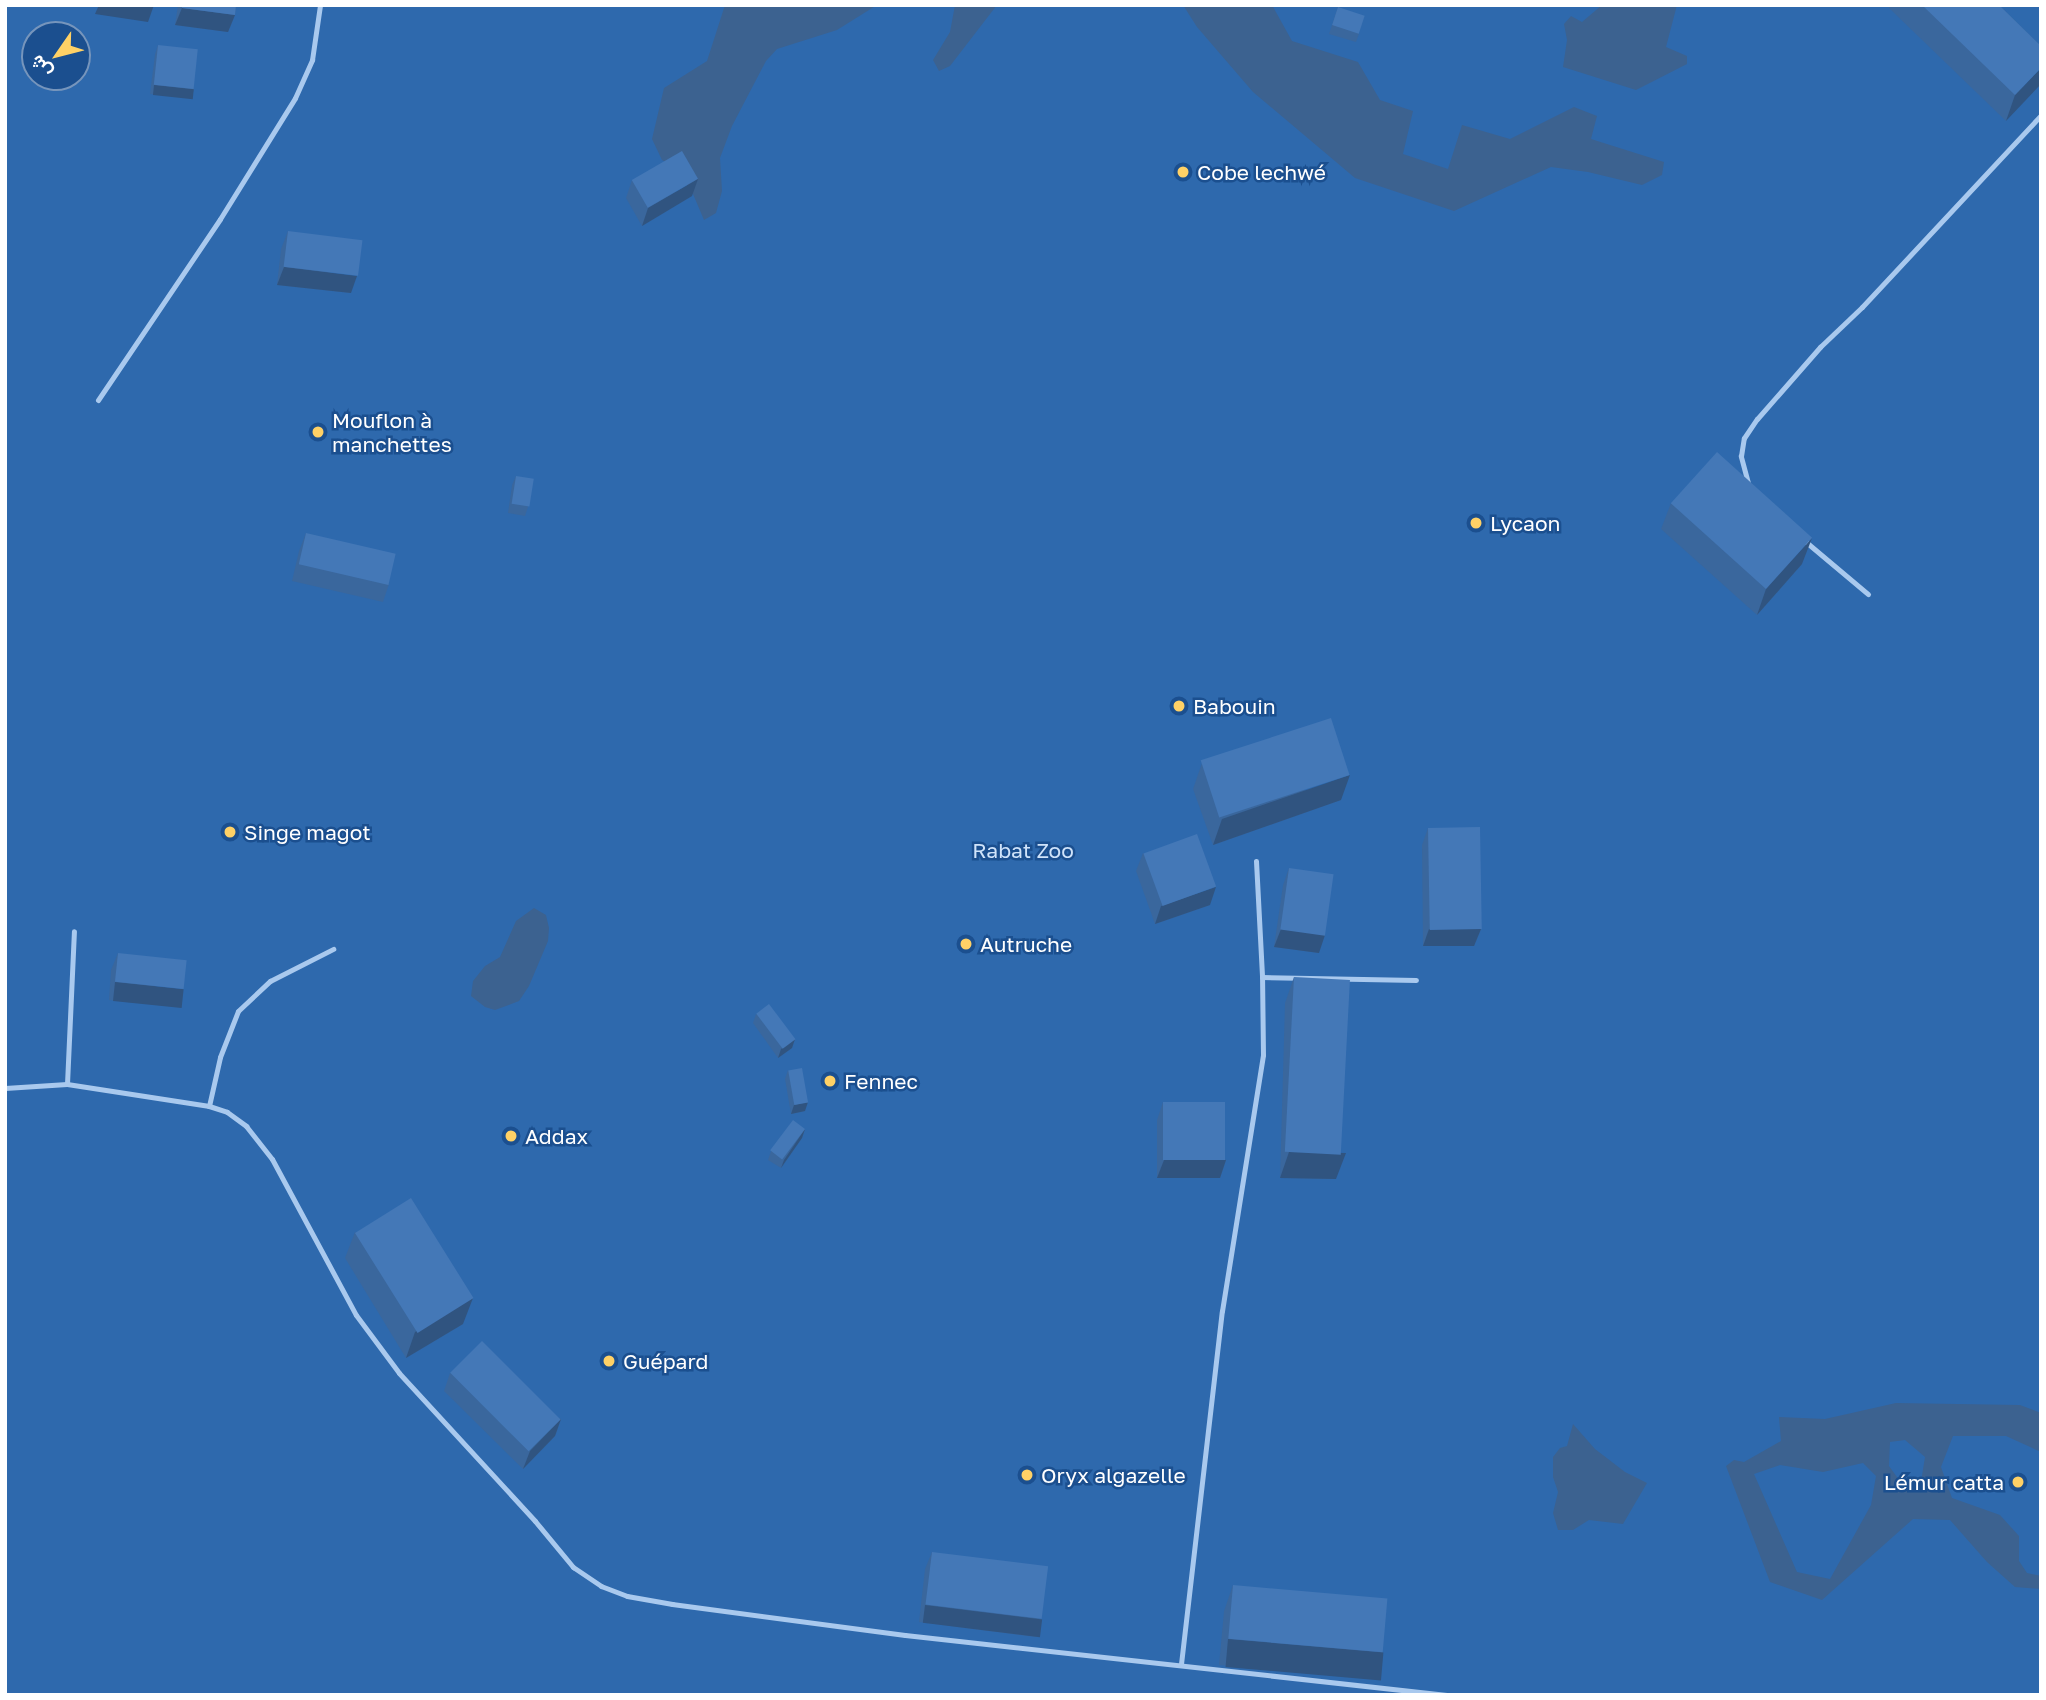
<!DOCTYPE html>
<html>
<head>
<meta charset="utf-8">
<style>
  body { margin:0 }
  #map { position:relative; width:2046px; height:1700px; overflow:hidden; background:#1b4f8f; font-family:"Golos Text",Vazirmatn,sans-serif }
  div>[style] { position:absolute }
  .green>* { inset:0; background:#2e69ad }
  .water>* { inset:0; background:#3c6290 }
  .lane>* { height:5px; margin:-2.5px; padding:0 2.5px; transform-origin:2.5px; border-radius:2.5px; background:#a9c9ee }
  .wall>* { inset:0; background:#3a679d }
  .shaded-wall>* { inset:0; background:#305480; transform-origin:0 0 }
  .building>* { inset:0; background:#4478b7; transform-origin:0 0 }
  .dots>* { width:19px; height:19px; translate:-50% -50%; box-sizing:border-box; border:4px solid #1b4f8f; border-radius:50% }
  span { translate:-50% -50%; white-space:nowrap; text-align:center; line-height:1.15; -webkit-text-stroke:5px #1b4f8f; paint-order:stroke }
  .poi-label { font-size:21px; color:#fff }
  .left { translate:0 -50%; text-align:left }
  .right { translate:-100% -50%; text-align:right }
  .park-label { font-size:21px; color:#cfe3fa }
  .frame { position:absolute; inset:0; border:7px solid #fff; pointer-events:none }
  .north { position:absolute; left:21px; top:21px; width:70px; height:70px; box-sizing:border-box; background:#1b4f8f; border:2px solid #7695bc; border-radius:50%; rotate:235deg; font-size:19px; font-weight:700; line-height:28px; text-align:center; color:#fff }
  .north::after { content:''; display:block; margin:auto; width:24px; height:32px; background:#ffd166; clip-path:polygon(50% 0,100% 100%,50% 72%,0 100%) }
</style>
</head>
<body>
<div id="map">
  <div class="green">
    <i style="clip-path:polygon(evenodd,5px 5px,2041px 5px,2041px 1695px,5px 1695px,5px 5px,35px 35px,77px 35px,77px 77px,35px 77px,35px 35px)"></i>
  </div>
  <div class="water">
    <i style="clip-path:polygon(725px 5px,877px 5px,837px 30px,777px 49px,766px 61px,732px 126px,720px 158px,722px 191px,716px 213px,704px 220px,693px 194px,676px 168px,662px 160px,652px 139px,664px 88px,707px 61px)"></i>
    <i style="clip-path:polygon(955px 5px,997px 5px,950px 66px,939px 71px,933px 60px,950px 32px)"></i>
    <i style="clip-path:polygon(1183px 5px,1272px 5px,1292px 41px,1358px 62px,1380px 100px,1413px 111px,1403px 154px,1448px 169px,1462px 125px,1510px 139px,1574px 107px,1597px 116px,1591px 139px,1664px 162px,1662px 175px,1642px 185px,1588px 172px,1551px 167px,1454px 211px,1355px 178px,1253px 92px,1197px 27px)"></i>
    <i style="clip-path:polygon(1602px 5px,1677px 5px,1666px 47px,1687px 56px,1687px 64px,1636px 90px,1563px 67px,1567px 40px,1564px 24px,1571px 16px,1582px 22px)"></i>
    <i style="clip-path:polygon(534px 908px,546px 915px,549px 928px,548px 941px,529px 986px,519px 1001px,495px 1010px,485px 1007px,471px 996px,473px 981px,485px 966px,500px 957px,516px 921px)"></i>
    <i style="clip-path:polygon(evenodd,1896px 1403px,2020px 1405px,2041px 1413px,2041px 1452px,2006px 1436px,1953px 1436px,1941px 1467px,1952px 1498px,2000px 1515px,2019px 1536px,2019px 1561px,2027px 1573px,2041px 1576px,2041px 1589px,2015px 1587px,1987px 1562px,1950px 1520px,1913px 1519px,1822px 1600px,1770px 1582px,1726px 1466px,1734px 1460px,1744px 1462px,1781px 1441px,1779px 1417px,1825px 1419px,1896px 1403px,1905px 1440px,1925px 1457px,1920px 1488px,1902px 1484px,1889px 1466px,1890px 1442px,1905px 1440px,1896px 1403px,1863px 1463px,1876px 1476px,1871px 1505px,1830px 1579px,1797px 1572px,1754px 1474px,1780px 1465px,1823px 1472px,1863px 1463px)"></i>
    <i style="clip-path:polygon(1573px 1424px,1595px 1449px,1625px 1472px,1647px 1483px,1623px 1524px,1589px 1520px,1573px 1530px,1558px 1530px,1553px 1513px,1558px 1492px,1553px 1477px,1553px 1457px,1560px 1448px,1567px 1446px)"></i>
  </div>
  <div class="lane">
    <i style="left:98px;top:400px;width:218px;rotate:-56deg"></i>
    <i style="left:220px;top:219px;width:142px;rotate:-58.2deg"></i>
    <i style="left:295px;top:98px;width:42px;rotate:-65.9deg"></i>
    <i style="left:312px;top:60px;width:56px;rotate:-81.7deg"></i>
    <i style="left:1748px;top:483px;width:28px;rotate:-105deg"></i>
    <i style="left:1741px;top:456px;width:18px;rotate:-81deg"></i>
    <i style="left:1744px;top:438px;width:23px;rotate:-56deg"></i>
    <i style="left:1757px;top:419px;width:96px;rotate:-48.8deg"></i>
    <i style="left:1820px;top:347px;width:58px;rotate:-43.6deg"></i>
    <i style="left:1862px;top:307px;width:262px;rotate:-47deg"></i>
    <i style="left:1806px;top:542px;width:81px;rotate:40deg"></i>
    <i style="left:1256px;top:861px;width:116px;rotate:87deg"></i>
    <i style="left:67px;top:1084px;width:153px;rotate:-87.4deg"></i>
    <i style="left:5px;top:1088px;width:62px;rotate:-3.7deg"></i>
    <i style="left:67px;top:1084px;width:144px;rotate:8.8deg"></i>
    <i style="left:209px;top:1106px;width:19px;rotate:18deg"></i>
    <i style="left:227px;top:1112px;width:24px;rotate:36deg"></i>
    <i style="left:246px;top:1126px;width:42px;rotate:51.8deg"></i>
    <i style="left:272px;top:1159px;width:177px;rotate:61.7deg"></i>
    <i style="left:356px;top:1315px;width:72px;rotate:53.4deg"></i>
    <i style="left:399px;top:1373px;width:201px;rotate:47.4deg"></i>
    <i style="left:535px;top:1521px;width:60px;rotate:50.4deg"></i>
    <i style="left:573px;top:1567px;width:34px;rotate:34deg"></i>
    <i style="left:601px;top:1586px;width:28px;rotate:21deg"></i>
    <i style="left:627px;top:1596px;width:46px;rotate:10.1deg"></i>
    <i style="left:672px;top:1604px;width:235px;rotate:7.6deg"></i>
    <i style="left:905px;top:1635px;width:545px;rotate:6.32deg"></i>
    <i style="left:209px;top:1106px;width:50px;rotate:-77.3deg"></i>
    <i style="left:220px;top:1057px;width:49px;rotate:-68.6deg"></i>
    <i style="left:238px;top:1011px;width:44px;rotate:-43.2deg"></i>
    <i style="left:270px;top:981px;width:71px;rotate:-26.9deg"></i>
    <i style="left:1181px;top:1664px;width:355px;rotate:-83.4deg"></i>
    <i style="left:1222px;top:1311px;width:259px;rotate:-80.9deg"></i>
    <i style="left:1263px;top:1055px;width:78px;rotate:-90.7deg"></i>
    <i style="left:1262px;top:977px;width:154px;rotate:1.1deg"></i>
  </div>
  <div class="wall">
    <i style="clip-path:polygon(178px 5px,236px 5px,235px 15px,228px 32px,175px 25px)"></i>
    <i style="clip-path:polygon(1890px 5px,1999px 5px,2041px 46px,2006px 121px,1889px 8px)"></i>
    <i style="clip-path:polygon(1338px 7px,1359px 34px,1356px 42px,1329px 34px)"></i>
    <i style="clip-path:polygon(158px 45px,194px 89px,191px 98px,150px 94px,155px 54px)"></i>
    <i style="clip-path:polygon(632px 180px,692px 196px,642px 226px,626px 198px)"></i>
    <i style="clip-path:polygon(288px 231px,351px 293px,277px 285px,281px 249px)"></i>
    <i style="clip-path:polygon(516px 476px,528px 507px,525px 516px,508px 513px,512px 485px)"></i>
    <i style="clip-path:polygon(1671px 503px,1802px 564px,1757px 615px,1661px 529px)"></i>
    <i style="clip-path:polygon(306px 533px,389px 584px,383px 602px,292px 581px,299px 551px)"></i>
    <i style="clip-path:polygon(1202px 763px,1341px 800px,1213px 845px,1193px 789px)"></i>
    <i style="clip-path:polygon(1428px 828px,1481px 929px,1474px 946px,1423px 946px,1422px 845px)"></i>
    <i style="clip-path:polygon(1143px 853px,1210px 905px,1155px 924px,1136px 871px)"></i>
    <i style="clip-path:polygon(1289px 868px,1319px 953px,1274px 947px,1283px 885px)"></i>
    <i style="clip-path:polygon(118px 953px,178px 1007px,109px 1000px,111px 970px)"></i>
    <i style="clip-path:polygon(1294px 977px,1336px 1179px,1280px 1178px,1285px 1003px)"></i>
    <i style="clip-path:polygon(756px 1014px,795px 1039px,792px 1048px,778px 1058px,753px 1023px)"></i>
    <i style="clip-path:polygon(788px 1070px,805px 1111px,791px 1114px,785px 1079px)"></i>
    <i style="clip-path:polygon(1163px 1102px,1226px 1160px,1220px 1178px,1157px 1178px,1157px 1120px)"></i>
    <i style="clip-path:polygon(805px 1129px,802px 1138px,781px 1168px,768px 1160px,771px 1151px)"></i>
    <i style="clip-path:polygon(355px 1232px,463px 1324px,406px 1358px,345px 1258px)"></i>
    <i style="clip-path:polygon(450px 1373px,561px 1419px,555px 1436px,523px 1469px,444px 1391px)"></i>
    <i style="clip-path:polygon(932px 1552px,1042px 1620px,1036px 1637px,919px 1622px,925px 1569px)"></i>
    <i style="clip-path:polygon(1233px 1585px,1383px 1652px,1374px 1678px,1219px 1665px,1224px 1611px)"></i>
  </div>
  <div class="shaded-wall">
    <i style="clip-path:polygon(99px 5px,154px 5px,148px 22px,95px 14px)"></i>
    <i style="clip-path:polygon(182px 8px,235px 15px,228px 32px,175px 25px)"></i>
    <i style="clip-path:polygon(2041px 68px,2041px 84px,2006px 121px,2015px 95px)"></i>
    <i style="left:154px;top:85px;width:40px;height:10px;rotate:6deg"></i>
    <i style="clip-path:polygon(698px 179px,692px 196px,642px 226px,648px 208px)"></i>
    <i style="clip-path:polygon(284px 267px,357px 276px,351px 293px,277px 285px)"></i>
    <i style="clip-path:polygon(1812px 538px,1802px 564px,1757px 615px,1766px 589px)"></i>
    <i style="clip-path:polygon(1350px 775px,1341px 800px,1213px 845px,1222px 819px)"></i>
    <i style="clip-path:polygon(1216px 887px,1210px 905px,1155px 924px,1161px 906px)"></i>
    <i style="clip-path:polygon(1281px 929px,1325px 935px,1319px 953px,1274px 947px)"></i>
    <i style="clip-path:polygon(1429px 929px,1481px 929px,1474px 946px,1423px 946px)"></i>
    <i style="left:115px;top:982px;width:69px;height:19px;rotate:6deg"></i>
    <i style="clip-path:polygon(795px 1039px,792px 1048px,778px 1058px,781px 1049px)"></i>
    <i style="clip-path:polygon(808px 1102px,805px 1111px,791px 1114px,794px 1105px)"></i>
    <i style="clip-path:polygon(805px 1129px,802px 1138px,781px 1168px,784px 1160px)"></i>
    <i style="clip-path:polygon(1289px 1152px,1346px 1153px,1336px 1179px,1280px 1178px)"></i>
    <i style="clip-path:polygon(1164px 1160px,1226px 1160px,1220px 1178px,1157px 1178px)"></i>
    <i style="clip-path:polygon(473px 1298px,463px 1324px,406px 1358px,415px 1332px)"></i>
    <i style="clip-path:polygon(561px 1419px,555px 1436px,523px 1469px,530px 1451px)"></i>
    <i style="left:925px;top:1605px;width:118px;height:18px;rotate:7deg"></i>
    <i style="left:1228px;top:1639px;width:156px;height:28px;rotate:5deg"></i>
  </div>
  <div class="building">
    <i style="clip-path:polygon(182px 5px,236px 5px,235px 15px,182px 8px)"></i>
    <i style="clip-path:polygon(1922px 5px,1999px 5px,2041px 46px,2041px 68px,2015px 95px)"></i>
    <i style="left:1338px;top:7px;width:28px;height:19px;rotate:18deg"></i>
    <i style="left:158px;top:45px;width:40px;height:40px;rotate:6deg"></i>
    <i style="left:682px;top:151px;width:32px;height:58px;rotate:60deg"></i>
    <i style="left:288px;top:231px;width:75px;height:36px;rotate:7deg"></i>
    <i style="left:1717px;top:452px;width:128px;height:69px;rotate:42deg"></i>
    <i style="left:516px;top:476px;width:18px;height:28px;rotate:9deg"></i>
    <i style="left:306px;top:533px;width:92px;height:32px;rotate:13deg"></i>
    <i style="left:1331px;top:718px;width:60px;height:137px;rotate:72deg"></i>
    <i style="left:1480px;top:827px;width:102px;height:52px;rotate:89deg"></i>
    <i style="left:1197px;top:834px;width:56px;height:57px;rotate:70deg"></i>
    <i style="left:1289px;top:868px;width:45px;height:62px;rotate:8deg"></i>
    <i style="left:118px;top:953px;width:69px;height:29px;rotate:6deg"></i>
    <i style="left:1294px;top:977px;width:56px;height:175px;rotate:3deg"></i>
    <i style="left:769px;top:1004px;width:44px;height:16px;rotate:53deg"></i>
    <i style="left:802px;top:1068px;width:35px;height:14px;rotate:80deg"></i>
    <i style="left:1163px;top:1102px;width:62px;height:58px"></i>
    <i style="left:793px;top:1120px;width:15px;height:38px;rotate:37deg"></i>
    <i style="left:411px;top:1198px;width:118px;height:66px;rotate:58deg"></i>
    <i style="left:482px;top:1341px;width:111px;height:45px;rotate:45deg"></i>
    <i style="left:932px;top:1552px;width:117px;height:53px;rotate:7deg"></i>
    <i style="left:1233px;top:1585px;width:155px;height:54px;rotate:5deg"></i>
  </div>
  <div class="dots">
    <i style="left:1183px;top:172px;background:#ffd166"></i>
    <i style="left:318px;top:432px;background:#ffd166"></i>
    <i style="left:1476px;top:523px;background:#ffd166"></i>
    <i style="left:1179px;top:706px;background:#ffd166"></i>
    <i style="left:230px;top:832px;background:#ffd166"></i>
    <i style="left:966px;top:944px;background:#ffd166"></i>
    <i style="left:830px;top:1081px;background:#ffd166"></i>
    <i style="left:511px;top:1136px;background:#ffd166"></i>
    <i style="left:609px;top:1361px;background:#ffd166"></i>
    <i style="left:1027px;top:1475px;background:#ffd166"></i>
    <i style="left:2018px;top:1482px;background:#ffd166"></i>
  </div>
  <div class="poi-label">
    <span class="left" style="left:1197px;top:172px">Cobe lechwé</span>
    <span class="left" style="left:332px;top:432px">Mouflon à<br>manchettes</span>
    <span class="left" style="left:1490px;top:523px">Lycaon</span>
    <span class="left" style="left:1193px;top:706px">Babouin</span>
    <span class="left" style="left:244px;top:832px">Singe magot</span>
    <span class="left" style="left:980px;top:944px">Autruche</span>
    <span class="left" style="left:844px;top:1081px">Fennec</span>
    <span class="left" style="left:525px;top:1136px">Addax</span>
    <span class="left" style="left:623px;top:1361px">Guépard</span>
    <span class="left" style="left:1041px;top:1475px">Oryx algazelle</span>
    <span class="right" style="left:2004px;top:1482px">Lémur catta</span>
  </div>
  <div class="park-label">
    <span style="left:1023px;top:850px">Rabat Zoo</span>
  </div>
  <div class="frame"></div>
  <div class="north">ش</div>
</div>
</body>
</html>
